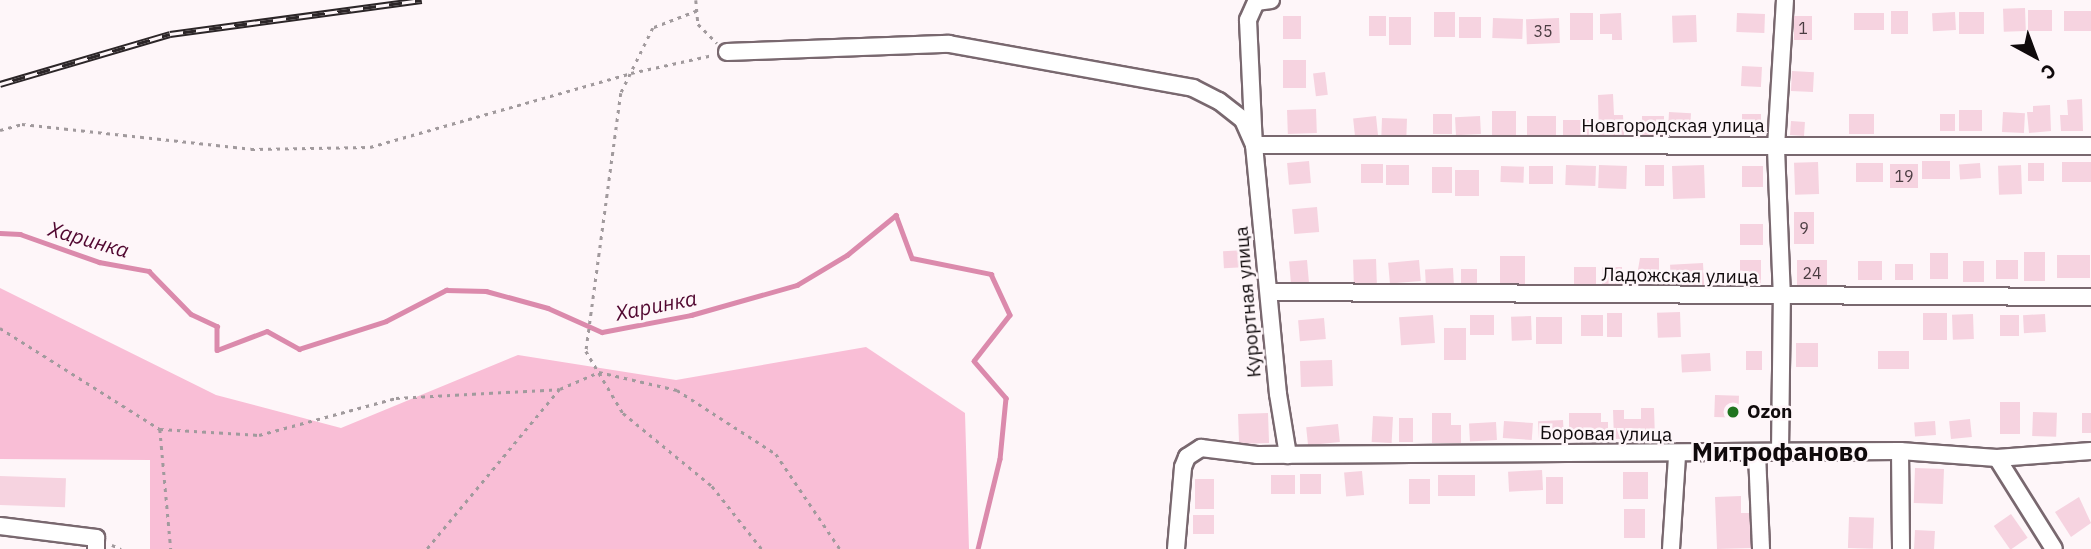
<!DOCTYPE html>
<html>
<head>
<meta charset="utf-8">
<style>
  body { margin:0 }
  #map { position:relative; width:2091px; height:549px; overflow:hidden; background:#fef6f9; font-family:"IBM Plex Sans",sans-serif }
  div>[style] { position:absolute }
  .green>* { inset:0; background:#f9bed6 }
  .stream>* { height:4.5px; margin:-2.25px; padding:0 2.25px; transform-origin:2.25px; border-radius:2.25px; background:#db8aac }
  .building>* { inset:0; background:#f6d3e0; transform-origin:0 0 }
  .path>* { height:2.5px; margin-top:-1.25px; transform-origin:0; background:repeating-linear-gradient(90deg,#a19a9d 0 3.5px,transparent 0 8.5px) }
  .roads { filter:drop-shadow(2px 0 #79686f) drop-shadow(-2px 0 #79686f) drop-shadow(0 2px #79686f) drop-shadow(0 -2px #79686f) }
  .minor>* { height:16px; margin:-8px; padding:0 8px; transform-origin:8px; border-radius:8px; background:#fff }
  .rail>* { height:7px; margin-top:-3.5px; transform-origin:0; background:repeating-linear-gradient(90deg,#fef6f9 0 13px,#2c2628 0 26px); box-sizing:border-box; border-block:2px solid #2c2628 }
  .dots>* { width:19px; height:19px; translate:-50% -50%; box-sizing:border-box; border:4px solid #fef6f9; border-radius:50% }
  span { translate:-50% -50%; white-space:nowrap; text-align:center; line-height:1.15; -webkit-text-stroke:5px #fef6f9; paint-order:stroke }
  .number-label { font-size:16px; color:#4a3c41 }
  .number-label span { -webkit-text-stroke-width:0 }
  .street-label { font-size:19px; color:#100a0c }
  .poi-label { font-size:19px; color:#100a0c; font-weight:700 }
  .left { translate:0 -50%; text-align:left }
  .water-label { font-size:21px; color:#50062f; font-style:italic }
  .district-label { font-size:26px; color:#100a0c; font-weight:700 }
  .north { position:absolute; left:2000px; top:21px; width:70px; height:70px; -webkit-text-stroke:5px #fef6f9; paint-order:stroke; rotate:139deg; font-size:19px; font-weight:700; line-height:28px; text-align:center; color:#100a0c }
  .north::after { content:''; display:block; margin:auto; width:24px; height:32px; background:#100a0c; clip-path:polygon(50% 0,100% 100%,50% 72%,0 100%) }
</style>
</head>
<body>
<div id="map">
  <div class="green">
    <i style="clip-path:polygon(0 288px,216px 395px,341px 428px,518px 355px,676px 380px,866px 347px,965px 413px,969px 549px,150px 549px,150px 460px,0 459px)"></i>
  </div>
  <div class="stream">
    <i style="left:0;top:233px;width:20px;rotate:3deg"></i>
    <i style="left:20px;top:234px;width:84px;rotate:19.5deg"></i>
    <i style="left:99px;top:262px;width:51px;rotate:10.2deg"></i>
    <i style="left:149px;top:271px;width:60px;rotate:45.7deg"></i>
    <i style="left:191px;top:314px;width:29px;rotate:25deg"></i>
    <i style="left:217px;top:326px;width:24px;rotate:90deg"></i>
    <i style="left:217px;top:350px;width:53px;rotate:-20.8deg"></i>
    <i style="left:267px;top:331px;width:37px;rotate:29deg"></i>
    <i style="left:299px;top:349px;width:91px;rotate:-17.8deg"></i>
    <i style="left:386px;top:321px;width:68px;rotate:-27.3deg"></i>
    <i style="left:446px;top:290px;width:40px;rotate:1.4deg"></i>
    <i style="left:486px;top:291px;width:64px;rotate:15.3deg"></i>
    <i style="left:548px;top:308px;width:59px;rotate:24deg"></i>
    <i style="left:602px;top:332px;width:91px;rotate:-10.8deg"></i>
    <i style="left:691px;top:315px;width:110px;rotate:-15.8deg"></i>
    <i style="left:797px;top:285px;width:58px;rotate:-31deg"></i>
    <i style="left:847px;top:255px;width:63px;rotate:-39.2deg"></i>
    <i style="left:896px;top:215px;width:46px;rotate:69.6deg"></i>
    <i style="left:912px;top:258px;width:81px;rotate:11.4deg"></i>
    <i style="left:991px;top:274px;width:45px;rotate:65.1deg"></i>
    <i style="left:1010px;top:315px;width:58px;rotate:128deg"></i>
    <i style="left:974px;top:361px;width:49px;rotate:49.1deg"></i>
    <i style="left:1006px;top:398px;width:61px;rotate:95.6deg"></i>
    <i style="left:1000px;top:459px;width:93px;rotate:103.7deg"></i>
  </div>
  <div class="building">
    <i style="left:2025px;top:8px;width:23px;height:22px;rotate:88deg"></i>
    <i style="left:2052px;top:10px;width:21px;height:24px;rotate:90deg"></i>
    <i style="left:1891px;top:11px;width:17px;height:23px"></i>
    <i style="left:2091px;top:11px;width:20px;height:27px;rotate:90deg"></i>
    <i style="left:1434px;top:12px;width:21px;height:25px"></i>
    <i style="left:1955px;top:12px;width:18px;height:23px;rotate:87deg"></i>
    <i style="left:1959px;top:12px;width:25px;height:22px"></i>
    <i style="left:1570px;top:13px;width:23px;height:27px"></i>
    <i style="clip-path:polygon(1621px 13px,1622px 40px,1612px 40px,1612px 34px,1600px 34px,1600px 14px)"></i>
    <i style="left:1737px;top:13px;width:28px;height:19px;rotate:2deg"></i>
    <i style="left:1854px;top:13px;width:30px;height:17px"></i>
    <i style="left:1696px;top:15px;width:27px;height:24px;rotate:88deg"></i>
    <i style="left:1283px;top:16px;width:18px;height:23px"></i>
    <i style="left:1369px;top:16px;width:17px;height:20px"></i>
    <i style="left:1794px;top:16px;width:18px;height:24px"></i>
    <i style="left:1389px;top:17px;width:22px;height:28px"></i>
    <i style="left:1481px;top:17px;width:21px;height:22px;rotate:90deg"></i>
    <i style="left:1493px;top:18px;width:30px;height:20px;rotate:2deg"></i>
    <i style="left:1559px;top:18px;width:25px;height:33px;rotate:88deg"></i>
    <i style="left:1306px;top:60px;width:28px;height:23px;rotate:90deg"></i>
    <i style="left:1742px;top:66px;width:20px;height:20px;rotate:3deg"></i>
    <i style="left:1792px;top:71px;width:22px;height:20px;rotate:3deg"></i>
    <i style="left:1325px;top:72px;width:23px;height:12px;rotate:83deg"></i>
    <i style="clip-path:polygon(1613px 94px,1614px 115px,1623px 115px,1624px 135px,1599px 136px,1598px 95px)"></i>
    <i style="clip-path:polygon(2082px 99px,2083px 131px,2061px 131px,2060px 115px,2068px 115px,2067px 100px)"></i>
    <i style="clip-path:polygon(2050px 105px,2051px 131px,2029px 133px,2027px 112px,2033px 112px,2033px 106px)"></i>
    <i style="left:1316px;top:109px;width:24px;height:29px;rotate:88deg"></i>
    <i style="left:1959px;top:110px;width:23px;height:21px"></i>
    <i style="left:1492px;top:111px;width:24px;height:27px"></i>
    <i style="left:1669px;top:112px;width:22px;height:16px;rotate:3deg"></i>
    <i style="left:2003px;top:112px;width:22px;height:20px;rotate:3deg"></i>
    <i style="left:1433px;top:114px;width:19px;height:20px"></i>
    <i style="left:1742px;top:114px;width:19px;height:18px"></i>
    <i style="left:1849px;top:114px;width:25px;height:20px"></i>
    <i style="left:1940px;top:114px;width:15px;height:17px"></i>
    <i style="left:1376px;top:116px;width:19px;height:23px;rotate:84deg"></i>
    <i style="left:1480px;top:116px;width:18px;height:25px;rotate:87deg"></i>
    <i style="left:1527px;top:116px;width:29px;height:19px"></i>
    <i style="left:1664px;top:116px;width:21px;height:22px;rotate:90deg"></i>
    <i style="left:1382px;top:118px;width:25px;height:19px;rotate:2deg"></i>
    <i style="left:1563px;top:120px;width:30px;height:16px"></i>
    <i style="left:1791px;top:121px;width:14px;height:14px;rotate:4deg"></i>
    <i style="left:1309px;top:161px;width:22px;height:22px;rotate:85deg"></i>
    <i style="left:1950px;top:161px;width:18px;height:28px;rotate:90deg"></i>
    <i style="left:1818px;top:162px;width:32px;height:24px;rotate:88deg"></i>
    <i style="left:2062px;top:162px;width:29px;height:20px"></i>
    <i style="left:1856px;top:163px;width:27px;height:19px"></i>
    <i style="left:1980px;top:163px;width:15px;height:21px;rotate:86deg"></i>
    <i style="left:2028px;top:163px;width:16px;height:18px"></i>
    <i style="left:1361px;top:164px;width:22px;height:19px"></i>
    <i style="left:1890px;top:164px;width:28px;height:24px"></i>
    <i style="left:1386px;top:165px;width:23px;height:20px"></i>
    <i style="left:1566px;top:165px;width:30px;height:20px;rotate:2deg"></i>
    <i style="left:1599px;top:165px;width:28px;height:23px;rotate:2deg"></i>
    <i style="left:1645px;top:165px;width:19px;height:21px"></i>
    <i style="left:1704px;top:165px;width:33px;height:32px;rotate:88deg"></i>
    <i style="left:2021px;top:165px;width:29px;height:23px;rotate:88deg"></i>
    <i style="left:1501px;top:166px;width:23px;height:16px;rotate:2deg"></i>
    <i style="left:1529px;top:166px;width:24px;height:18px"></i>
    <i style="left:1742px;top:166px;width:21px;height:21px"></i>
    <i style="left:1432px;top:167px;width:20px;height:26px"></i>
    <i style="left:1455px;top:170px;width:24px;height:26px"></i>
    <i style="left:1317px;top:207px;width:25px;height:25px;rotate:85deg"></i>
    <i style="left:1794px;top:212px;width:20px;height:32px"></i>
    <i style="left:1740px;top:224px;width:23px;height:21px"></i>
    <i style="left:1247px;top:250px;width:17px;height:24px;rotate:87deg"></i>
    <i style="left:2024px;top:252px;width:21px;height:29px"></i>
    <i style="left:1930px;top:253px;width:18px;height:26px"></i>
    <i style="left:2057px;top:255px;width:33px;height:23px"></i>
    <i style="left:1500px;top:256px;width:25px;height:28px"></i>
    <i style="clip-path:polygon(1640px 258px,1659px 258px,1659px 281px,1636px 281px)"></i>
    <i style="left:1376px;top:259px;width:25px;height:23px;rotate:88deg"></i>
    <i style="left:1307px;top:260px;width:24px;height:18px;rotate:85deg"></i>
    <i style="left:1419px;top:260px;width:21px;height:31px;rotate:85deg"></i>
    <i style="left:1740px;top:260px;width:21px;height:24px"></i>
    <i style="left:1827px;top:260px;width:25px;height:30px;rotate:90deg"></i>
    <i style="left:1996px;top:260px;width:22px;height:19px"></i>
    <i style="left:1858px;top:261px;width:24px;height:19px"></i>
    <i style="left:1963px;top:261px;width:21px;height:21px"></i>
    <i style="left:1703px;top:263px;width:22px;height:33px;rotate:87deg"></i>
    <i style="left:1895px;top:264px;width:18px;height:16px"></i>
    <i style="left:1574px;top:267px;width:22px;height:18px"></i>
    <i style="left:1602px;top:267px;width:20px;height:17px"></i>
    <i style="left:1453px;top:268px;width:18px;height:28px;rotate:87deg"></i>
    <i style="left:1461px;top:269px;width:16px;height:16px"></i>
    <i style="left:1680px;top:312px;width:25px;height:23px;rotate:88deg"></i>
    <i style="left:1607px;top:313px;width:15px;height:24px"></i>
    <i style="left:1947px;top:313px;width:27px;height:24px;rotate:90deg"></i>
    <i style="left:1973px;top:314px;width:25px;height:21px;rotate:88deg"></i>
    <i style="left:2045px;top:314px;width:18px;height:22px;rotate:87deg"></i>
    <i style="left:1433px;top:315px;width:28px;height:34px;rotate:86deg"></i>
    <i style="left:1494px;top:315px;width:20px;height:24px;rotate:90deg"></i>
    <i style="left:1581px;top:315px;width:22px;height:21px"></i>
    <i style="left:2000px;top:315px;width:19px;height:21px"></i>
    <i style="left:1531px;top:316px;width:24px;height:20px;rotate:88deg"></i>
    <i style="left:1536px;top:317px;width:26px;height:27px"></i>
    <i style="left:1324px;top:318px;width:21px;height:26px;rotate:85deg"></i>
    <i style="left:1444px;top:328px;width:22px;height:32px"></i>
    <i style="left:1796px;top:343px;width:22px;height:24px"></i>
    <i style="left:1746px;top:351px;width:16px;height:19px"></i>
    <i style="left:1878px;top:351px;width:31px;height:18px"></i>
    <i style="left:1710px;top:353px;width:18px;height:29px;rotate:87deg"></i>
    <i style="left:1332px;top:360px;width:26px;height:32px;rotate:88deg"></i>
    <i style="left:1715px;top:395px;width:24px;height:22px;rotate:2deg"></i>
    <i style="left:2000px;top:402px;width:20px;height:32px"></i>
    <i style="clip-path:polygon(1641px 408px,1654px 408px,1655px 438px,1614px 439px,1613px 410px,1624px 410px,1624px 419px,1641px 419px)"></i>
    <i style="left:2033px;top:412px;width:24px;height:24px;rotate:2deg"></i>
    <i style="left:1268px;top:413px;width:30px;height:30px;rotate:88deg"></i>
    <i style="clip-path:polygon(1432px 413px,1451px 413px,1451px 425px,1461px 425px,1461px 443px,1432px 443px)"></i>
    <i style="clip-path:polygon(1569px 413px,1601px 413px,1601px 422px,1608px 422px,1608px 440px,1569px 440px)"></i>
    <i style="left:2082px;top:413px;width:9px;height:20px"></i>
    <i style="left:1373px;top:416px;width:20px;height:26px;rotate:3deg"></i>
    <i style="left:1399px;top:418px;width:14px;height:24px"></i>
    <i style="left:1970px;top:419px;width:18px;height:21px;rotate:84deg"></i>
    <i style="left:1563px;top:420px;width:17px;height:25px;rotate:87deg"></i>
    <i style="left:1504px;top:421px;width:29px;height:17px;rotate:4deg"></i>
    <i style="left:1935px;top:421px;width:14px;height:21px;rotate:86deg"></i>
    <i style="left:1496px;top:422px;width:18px;height:27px;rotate:87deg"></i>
    <i style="left:1338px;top:424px;width:18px;height:32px;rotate:84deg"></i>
    <i style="left:1915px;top:468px;width:29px;height:35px;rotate:2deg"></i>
    <i style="left:1542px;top:470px;width:20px;height:34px;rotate:87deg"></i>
    <i style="left:1362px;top:471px;width:24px;height:18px;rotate:85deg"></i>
    <i style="left:1623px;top:472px;width:25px;height:27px"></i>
    <i style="left:1300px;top:474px;width:21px;height:20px"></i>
    <i style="left:1271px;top:475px;width:24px;height:19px"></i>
    <i style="left:1475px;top:475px;width:21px;height:37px;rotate:90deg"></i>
    <i style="left:0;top:476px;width:66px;height:29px;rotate:2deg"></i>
    <i style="left:1546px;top:477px;width:17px;height:27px"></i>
    <i style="left:1195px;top:479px;width:19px;height:30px"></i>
    <i style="left:1409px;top:479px;width:21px;height:25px"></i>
    <i style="clip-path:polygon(1741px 496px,1741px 513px,1750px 513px,1752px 548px,1717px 549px,1715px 497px)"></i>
    <i style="clip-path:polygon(2079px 497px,2091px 523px,2071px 537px,2055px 512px)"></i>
    <i style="left:1624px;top:509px;width:21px;height:29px"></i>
    <i style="left:2011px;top:514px;width:29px;height:21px;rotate:55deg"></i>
    <i style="left:1193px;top:515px;width:21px;height:19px"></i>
    <i style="left:1849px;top:517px;width:25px;height:31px;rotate:2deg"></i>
    <i style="left:1915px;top:530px;width:20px;height:19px;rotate:3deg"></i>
  </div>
  <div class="path">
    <i style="left:696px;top:0;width:24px;rotate:85deg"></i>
    <i style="left:698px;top:24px;width:27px;rotate:45deg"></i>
    <i style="left:697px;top:11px;width:47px;rotate:158.9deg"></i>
    <i style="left:653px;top:28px;width:72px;rotate:116.2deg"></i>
    <i style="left:621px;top:93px;width:260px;rotate:97.7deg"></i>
    <i style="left:586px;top:351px;width:72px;rotate:59.2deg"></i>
    <i style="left:623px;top:413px;width:115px;rotate:39.4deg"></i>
    <i style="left:712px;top:486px;width:80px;rotate:51.6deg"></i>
    <i style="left:0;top:130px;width:23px;rotate:-15deg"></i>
    <i style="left:22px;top:124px;width:230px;rotate:6.2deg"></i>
    <i style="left:251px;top:149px;width:119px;rotate:-1deg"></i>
    <i style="left:370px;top:147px;width:271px;rotate:-15.8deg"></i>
    <i style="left:631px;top:73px;width:84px;rotate:-12.4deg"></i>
    <i style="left:0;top:328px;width:189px;rotate:32.3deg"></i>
    <i style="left:160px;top:429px;width:121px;rotate:84.8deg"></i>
    <i style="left:560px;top:389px;width:43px;rotate:-23.6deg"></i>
    <i style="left:599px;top:372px;width:80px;rotate:13deg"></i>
    <i style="left:677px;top:390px;width:118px;rotate:32.9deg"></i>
    <i style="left:776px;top:454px;width:115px;rotate:56deg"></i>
    <i style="left:160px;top:429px;width:99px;rotate:3.5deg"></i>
    <i style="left:259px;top:435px;width:142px;rotate:-15.1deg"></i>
    <i style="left:396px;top:398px;width:164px;rotate:-3.1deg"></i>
    <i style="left:560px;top:389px;width:208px;rotate:129.7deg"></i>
    <i style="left:112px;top:545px;width:10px;rotate:24deg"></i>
  </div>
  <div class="roads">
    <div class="minor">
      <i style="left:1271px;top:0;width:15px;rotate:172deg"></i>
      <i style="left:1256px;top:2px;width:20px;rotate:114deg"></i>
      <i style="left:1248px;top:20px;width:125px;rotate:87.3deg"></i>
      <i style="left:1254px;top:145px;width:250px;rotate:84.5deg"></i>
      <i style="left:1278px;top:394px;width:62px;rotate:80.7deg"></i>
      <i style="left:727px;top:52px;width:222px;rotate:-2.1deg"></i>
      <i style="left:949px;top:44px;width:248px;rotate:10.2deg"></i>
      <i style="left:1193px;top:88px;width:29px;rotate:27deg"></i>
      <i style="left:1219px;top:101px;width:31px;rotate:38deg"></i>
      <i style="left:1243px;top:120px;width:27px;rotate:66deg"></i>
      <i style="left:1254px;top:145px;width:837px;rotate:0.07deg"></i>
      <i style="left:1269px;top:292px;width:822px;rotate:0.35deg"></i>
      <i style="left:1900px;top:451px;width:98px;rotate:89.4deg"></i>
      <i style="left:1780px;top:452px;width:154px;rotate:-89.3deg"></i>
      <i style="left:1782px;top:298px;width:151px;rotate:-92.3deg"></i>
      <i style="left:1776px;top:147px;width:147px;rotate:-86.5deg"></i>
      <i style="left:1757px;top:453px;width:96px;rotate:87.6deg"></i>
      <i style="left:1997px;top:458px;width:107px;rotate:57.9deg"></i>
      <i style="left:0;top:526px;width:97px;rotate:7.1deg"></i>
      <i style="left:96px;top:538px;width:11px;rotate:90deg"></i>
      <i style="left:1176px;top:549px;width:82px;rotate:-85.1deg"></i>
      <i style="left:1183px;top:467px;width:11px;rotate:-68deg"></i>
      <i style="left:1187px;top:457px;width:17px;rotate:-33deg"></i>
      <i style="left:1201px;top:448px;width:56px;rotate:7.1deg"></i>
      <i style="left:1257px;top:455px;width:643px;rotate:-0.36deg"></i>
      <i style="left:1900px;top:451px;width:97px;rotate:4.1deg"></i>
      <i style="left:1997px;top:458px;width:94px;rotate:-4.3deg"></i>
      <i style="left:1671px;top:549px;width:93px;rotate:-86.3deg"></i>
    </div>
  </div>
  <div class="rail">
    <i style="left:0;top:84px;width:177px;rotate:-16.4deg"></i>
    <i style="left:170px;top:34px;width:254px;rotate:-7.7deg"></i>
  </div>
  <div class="dots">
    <i style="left:1733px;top:412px;background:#20741f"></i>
  </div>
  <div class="number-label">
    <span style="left:1803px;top:28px">1</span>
    <span style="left:1543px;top:31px">35</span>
    <span style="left:1904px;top:176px">19</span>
    <span style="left:1804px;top:228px">9</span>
    <span style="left:1812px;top:273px">24</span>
  </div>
  <div class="street-label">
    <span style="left:1673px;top:126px">Новгородская улица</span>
    <span style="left:1680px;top:276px;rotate:1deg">Ладожская улица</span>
    <span style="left:1248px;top:302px;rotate:-95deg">Курортная улица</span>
    <span style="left:1606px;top:434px;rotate:1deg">Боровая улица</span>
  </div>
  <div class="poi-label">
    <span class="left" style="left:1747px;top:412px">Ozon</span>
  </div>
  <div class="water-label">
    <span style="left:89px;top:239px;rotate:16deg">Харинка</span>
    <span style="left:656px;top:305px;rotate:-11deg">Харинка</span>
  </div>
  <div class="district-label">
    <span style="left:1780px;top:452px">Митрофаново</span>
  </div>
  <div class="north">С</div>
</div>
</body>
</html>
